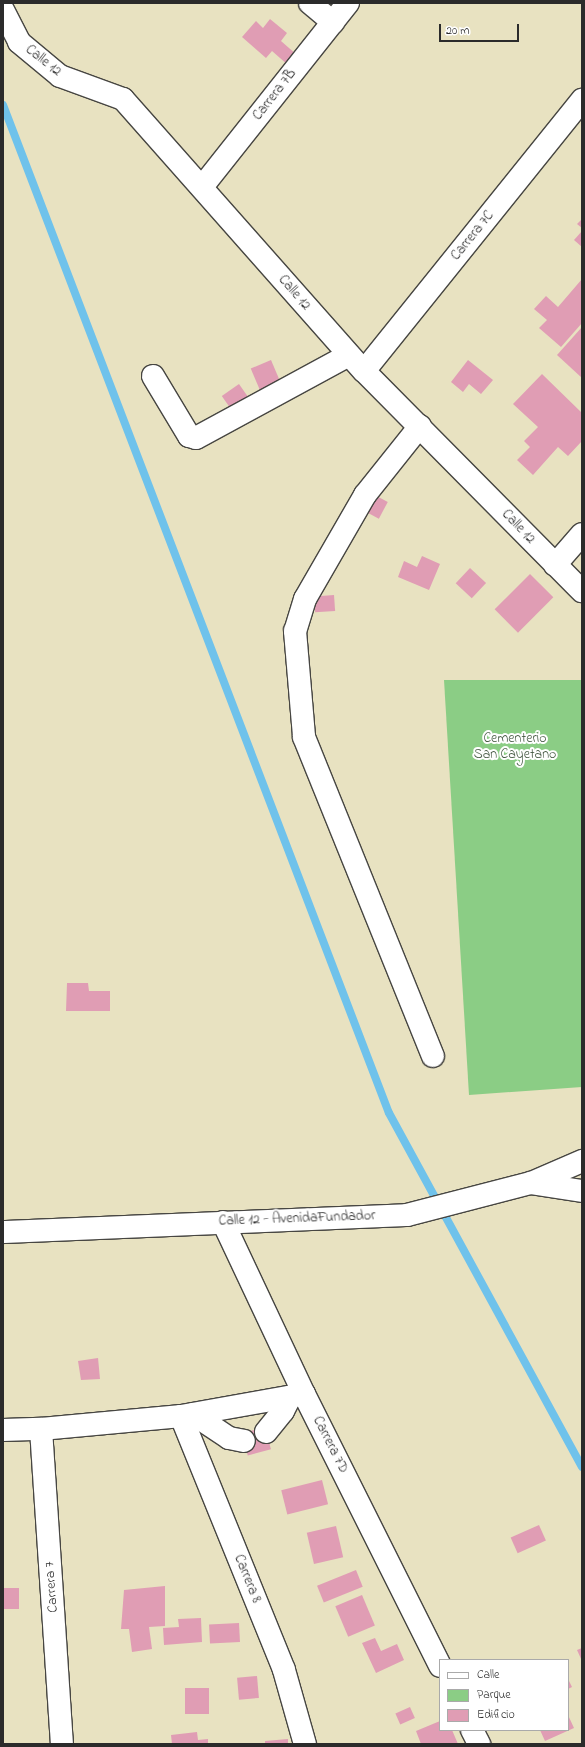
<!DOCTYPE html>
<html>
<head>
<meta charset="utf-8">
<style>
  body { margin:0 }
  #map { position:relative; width:585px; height:1747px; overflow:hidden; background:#e8e2c1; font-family:"Indie Flower",sans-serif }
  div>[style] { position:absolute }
  .green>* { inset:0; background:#8bcd85 }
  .stream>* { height:8px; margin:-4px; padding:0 4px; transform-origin:4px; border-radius:4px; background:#6fc2eb }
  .building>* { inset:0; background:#e09db4; transform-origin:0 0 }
  .roads { filter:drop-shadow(1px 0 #474642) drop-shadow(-1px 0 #474642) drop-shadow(0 1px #474642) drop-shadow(0 -1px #474642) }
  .minor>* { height:22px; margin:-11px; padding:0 11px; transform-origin:11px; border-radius:11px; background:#fff }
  span { translate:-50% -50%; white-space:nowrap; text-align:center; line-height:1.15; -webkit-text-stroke:4px #fff; paint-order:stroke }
  .street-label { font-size:14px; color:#2b2b2b }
  .park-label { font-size:14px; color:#485c46 }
  .frame { position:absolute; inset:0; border:4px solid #2b2b2b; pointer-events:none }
  .legend { position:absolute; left:439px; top:1659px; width:130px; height:72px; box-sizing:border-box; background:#fff; border:1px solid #aaa; margin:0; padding:5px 7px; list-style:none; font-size:12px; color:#2b2b2b }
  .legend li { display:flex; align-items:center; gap:8px; height:20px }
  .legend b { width:20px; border:1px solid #aaa }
  .scale { position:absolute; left:439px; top:24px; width:80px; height:18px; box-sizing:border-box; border:2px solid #2b2b2b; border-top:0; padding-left:5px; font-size:12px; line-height:14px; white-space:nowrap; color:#2b2b2b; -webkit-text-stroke:3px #fff; paint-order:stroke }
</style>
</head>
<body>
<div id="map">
  <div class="green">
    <i style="clip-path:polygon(444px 680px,582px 680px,582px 1087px,469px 1095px)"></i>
  </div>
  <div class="stream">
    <i style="left:3px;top:105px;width:1079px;rotate:69.05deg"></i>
    <i style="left:389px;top:1113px;width:403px;rotate:61.4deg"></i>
  </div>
  <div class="building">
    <i style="clip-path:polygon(270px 19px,287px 33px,281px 41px,297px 55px,288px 65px,272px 51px,266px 58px,242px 37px,256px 21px,263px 28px)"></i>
    <i style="clip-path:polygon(582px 219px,582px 228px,577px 224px)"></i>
    <i style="clip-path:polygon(582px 231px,582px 247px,574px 240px)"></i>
    <i style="clip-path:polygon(582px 279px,582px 323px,561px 347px,539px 328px,547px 320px,534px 309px,546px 296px,558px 307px)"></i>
    <i style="clip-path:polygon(582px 327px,582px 378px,557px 355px)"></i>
    <i style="left:271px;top:360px;width:28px;height:22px;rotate:67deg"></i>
    <i style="clip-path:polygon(468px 360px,493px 380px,481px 394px,469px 384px,463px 392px,451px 382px)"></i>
    <i style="clip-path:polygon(542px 374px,582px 413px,582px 441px,568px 456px,558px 447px,533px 475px,517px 460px,530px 447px,524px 441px,538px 427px,513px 404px)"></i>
    <i style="left:239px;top:384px;width:21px;height:21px;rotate:55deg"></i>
    <i style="left:371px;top:493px;width:19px;height:19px;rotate:28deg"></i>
    <i style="clip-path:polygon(422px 556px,440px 564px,429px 590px,398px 577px,404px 561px,417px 567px)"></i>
    <i style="left:470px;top:568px;width:22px;height:21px;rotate:43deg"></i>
    <i style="left:530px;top:574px;width:33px;height:50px;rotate:45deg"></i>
    <i style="left:334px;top:595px;width:16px;height:20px;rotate:86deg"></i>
    <i style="clip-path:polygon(67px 983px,88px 983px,89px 991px,110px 991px,110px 1011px,66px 1011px)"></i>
    <i style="clip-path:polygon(98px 1358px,100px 1379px,81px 1380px,78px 1361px)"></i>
    <i style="left:265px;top:1427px;width:23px;height:24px;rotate:75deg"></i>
    <i style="left:322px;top:1480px;width:25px;height:42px;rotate:76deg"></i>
    <i style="left:539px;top:1525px;width:17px;height:31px;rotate:66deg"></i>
    <i style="left:336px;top:1526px;width:32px;height:30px;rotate:77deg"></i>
    <i style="left:356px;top:1570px;width:18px;height:42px;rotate:68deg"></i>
    <i style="clip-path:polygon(165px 1586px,165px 1626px,149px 1627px,152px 1649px,132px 1652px,129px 1629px,121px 1629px,124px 1590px)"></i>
    <i style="left:19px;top:1588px;width:21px;height:16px;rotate:90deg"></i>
    <i style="left:362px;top:1595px;width:33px;height:29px;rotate:67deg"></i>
    <i style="clip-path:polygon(201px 1618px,202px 1642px,164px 1645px,163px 1628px,179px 1627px,178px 1619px)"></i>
    <i style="left:239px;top:1623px;width:19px;height:30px;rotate:87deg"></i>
    <i style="clip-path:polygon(375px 1638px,381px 1651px,397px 1644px,404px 1660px,376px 1673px,362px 1643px)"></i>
    <i style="clip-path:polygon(582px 1648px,582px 1661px,577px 1650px)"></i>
    <i style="left:257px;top:1676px;width:22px;height:20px;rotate:85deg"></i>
    <i style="clip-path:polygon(568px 1679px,572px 1687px,568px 1689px)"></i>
    <i style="left:185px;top:1688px;width:24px;height:26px"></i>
    <i style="left:410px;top:1707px;width:12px;height:16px;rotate:66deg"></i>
    <i style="clip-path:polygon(568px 1715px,574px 1728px,545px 1741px,540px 1730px,568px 1730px)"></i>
    <i style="clip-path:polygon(440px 1721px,440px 1730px,452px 1730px,458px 1744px,421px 1744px,416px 1731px)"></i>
    <i style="clip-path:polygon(197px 1732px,198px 1740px,208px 1739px,208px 1744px,172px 1744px,171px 1735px)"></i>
    <i style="clip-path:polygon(288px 1739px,288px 1744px,265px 1744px,265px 1741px)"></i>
  </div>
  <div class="roads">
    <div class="minor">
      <i style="left:310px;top:3px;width:30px;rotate:40deg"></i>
      <i style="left:3px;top:10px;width:36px;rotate:63deg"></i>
      <i style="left:19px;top:42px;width:53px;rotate:39.7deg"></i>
      <i style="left:60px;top:76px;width:67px;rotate:20.1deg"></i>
      <i style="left:123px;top:99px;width:363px;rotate:48.5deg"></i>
      <i style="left:364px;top:371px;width:310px;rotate:45.3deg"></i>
      <i style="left:202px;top:187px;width:235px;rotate:-51.6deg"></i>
      <i style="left:364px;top:371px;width:348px;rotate:-51.2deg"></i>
      <i style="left:153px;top:376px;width:70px;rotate:59deg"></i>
      <i style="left:189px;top:436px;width:7px;rotate:16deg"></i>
      <i style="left:196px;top:438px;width:174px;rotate:-28.5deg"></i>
      <i style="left:420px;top:426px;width:88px;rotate:128.6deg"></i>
      <i style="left:365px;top:495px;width:120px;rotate:120deg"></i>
      <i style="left:305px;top:599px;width:34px;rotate:107deg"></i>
      <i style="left:295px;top:631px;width:106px;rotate:85.1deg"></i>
      <i style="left:304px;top:737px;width:344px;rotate:68deg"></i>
      <i style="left:555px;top:565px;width:41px;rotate:-48.9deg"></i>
      <i style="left:531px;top:1183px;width:52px;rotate:8.9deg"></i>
      <i style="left:223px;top:1222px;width:190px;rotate:64.8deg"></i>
      <i style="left:304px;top:1394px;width:304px;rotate:63.4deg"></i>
      <i style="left:3px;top:1232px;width:404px;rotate:-2.4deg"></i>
      <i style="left:407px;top:1215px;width:128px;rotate:-14.5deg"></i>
      <i style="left:531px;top:1183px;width:56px;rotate:-23.3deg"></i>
      <i style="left:193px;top:1414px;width:43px;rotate:33.7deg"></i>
      <i style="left:229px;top:1438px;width:15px;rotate:11deg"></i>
      <i style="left:181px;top:1416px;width:274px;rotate:67.9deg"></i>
      <i style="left:284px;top:1670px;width:77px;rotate:74.2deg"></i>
      <i style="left:41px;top:1429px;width:316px;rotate:86.2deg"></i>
      <i style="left:3px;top:1430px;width:38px;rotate:-2deg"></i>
      <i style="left:41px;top:1429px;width:141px;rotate:-5.3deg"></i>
      <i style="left:181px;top:1416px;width:125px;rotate:-10.1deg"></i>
      <i style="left:266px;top:1432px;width:27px;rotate:-51deg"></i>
      <i style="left:283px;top:1411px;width:16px;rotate:-63deg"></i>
      <i style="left:472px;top:1730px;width:16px;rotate:63deg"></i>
    </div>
  </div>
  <div class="street-label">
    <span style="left:43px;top:61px;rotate:38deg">Calle 12</span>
    <span style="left:275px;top:95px;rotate:-52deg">Carrera 7B</span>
    <span style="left:473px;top:236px;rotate:-51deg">Carrera 7C</span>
    <span style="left:294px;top:293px;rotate:49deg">Calle 12</span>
    <span style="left:518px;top:527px;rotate:46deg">Calle 12</span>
    <span style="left:297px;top:1219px;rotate:-2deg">Calle 12 - AvenidaFundador</span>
    <span style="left:330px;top:1445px;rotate:63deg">Carrera 7D</span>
    <span style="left:247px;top:1579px;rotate:68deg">Carrera 8</span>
    <span style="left:52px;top:1587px;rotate:-94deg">Carrera 7</span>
  </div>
  <div class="park-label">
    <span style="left:515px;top:747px">Cementerio<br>San Cayetano</span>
  </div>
  <div class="frame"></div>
  <ul class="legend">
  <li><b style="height:5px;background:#fff"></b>Calle</li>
  <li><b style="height:11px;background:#8bcd85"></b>Parque</li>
  <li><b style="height:11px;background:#e09db4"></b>Edificio</li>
  </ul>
  <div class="scale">20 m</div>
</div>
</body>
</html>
